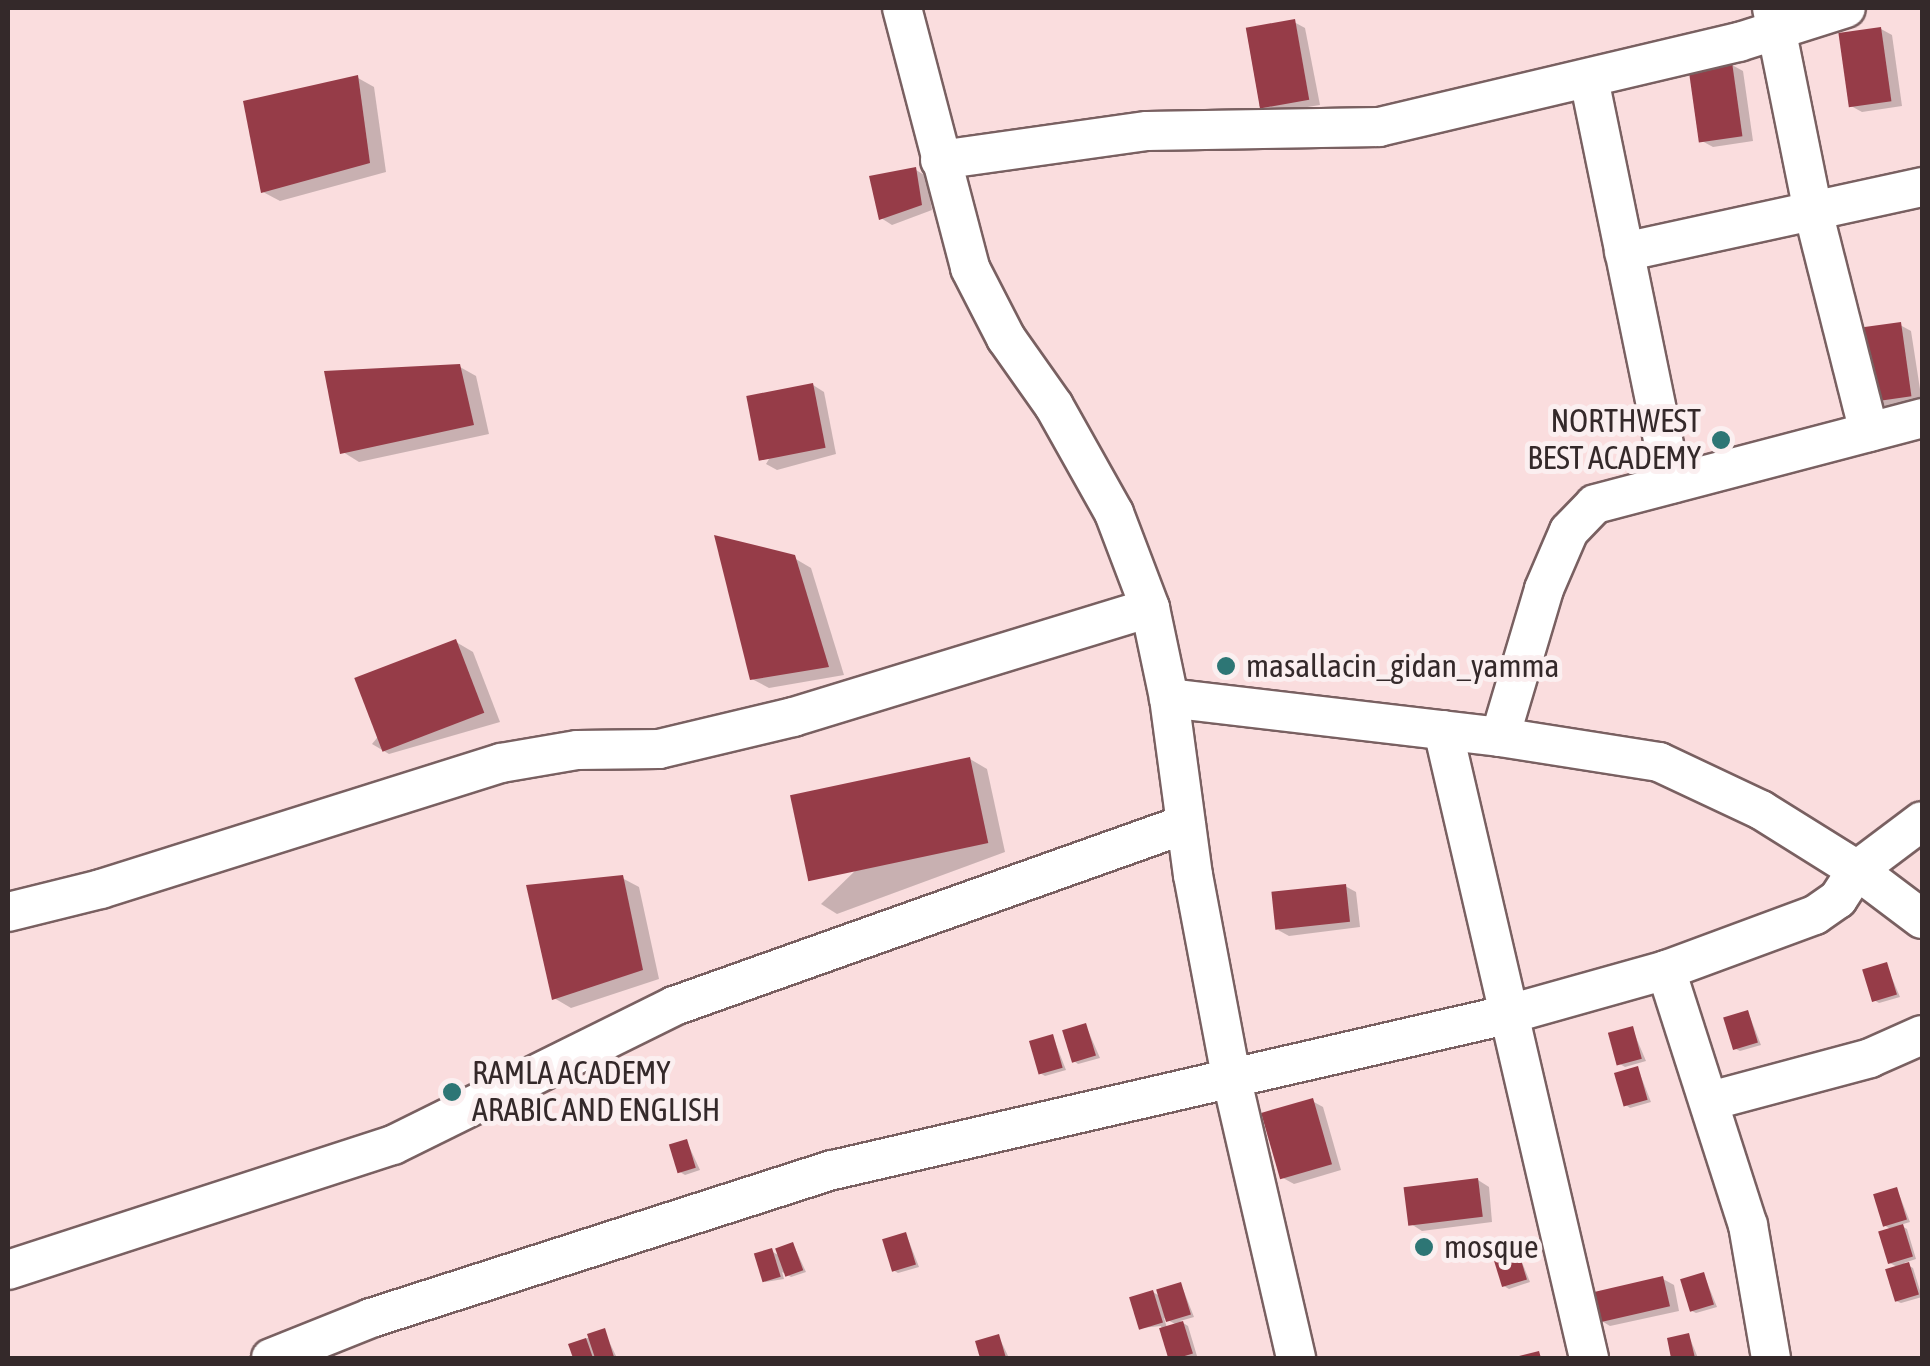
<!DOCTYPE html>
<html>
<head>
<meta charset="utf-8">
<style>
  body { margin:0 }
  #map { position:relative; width:1930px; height:1366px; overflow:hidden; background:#faddde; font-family:"Asap Condensed",sans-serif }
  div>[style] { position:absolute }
  .shadow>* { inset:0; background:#0003 }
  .building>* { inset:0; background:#963c48; transform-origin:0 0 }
  .roads { filter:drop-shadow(2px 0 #796061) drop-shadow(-2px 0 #796061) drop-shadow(0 2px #796061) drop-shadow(0 -2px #796061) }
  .minor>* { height:38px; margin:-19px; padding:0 19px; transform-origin:19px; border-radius:19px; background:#fff }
  .dots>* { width:28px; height:28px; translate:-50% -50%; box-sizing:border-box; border:5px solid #fbeff0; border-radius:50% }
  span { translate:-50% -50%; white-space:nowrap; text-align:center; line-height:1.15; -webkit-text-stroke:10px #fbeff0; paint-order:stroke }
  .poi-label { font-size:32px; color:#34292a }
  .right { translate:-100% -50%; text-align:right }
  .left { translate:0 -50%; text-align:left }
  .frame { position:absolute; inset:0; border:10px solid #34292a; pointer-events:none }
</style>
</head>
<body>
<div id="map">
  <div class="shadow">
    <i style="clip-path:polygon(1294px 22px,1305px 28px,1320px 105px,1270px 113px,1259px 106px)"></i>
    <i style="clip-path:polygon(1881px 29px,1892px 35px,1902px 106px,1862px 112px,1851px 106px)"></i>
    <i style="clip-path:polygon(1732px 65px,1743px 71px,1753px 141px,1713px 147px,1702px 141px)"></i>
    <i style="clip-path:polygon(358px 78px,374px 87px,386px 172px,280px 201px,263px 192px)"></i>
    <i style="clip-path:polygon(916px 170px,926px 176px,932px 210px,892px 225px,881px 218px)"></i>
    <i style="clip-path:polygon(1900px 325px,1911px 331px,1922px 402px,1882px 407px,1871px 401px)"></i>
    <i style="clip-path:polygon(460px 367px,476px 376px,489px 434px,359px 462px,343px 452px)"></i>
    <i style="clip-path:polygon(813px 385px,824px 392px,836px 454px,777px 470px,766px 464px)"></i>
    <i style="clip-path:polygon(794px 558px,811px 568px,844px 675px,769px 688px,752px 679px)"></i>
    <i style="clip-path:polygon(456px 642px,473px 652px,500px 722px,389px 754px,372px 744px)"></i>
    <i style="clip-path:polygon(970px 759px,987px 769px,1005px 852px,837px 914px,821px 904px)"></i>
    <i style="clip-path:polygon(622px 878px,639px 887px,659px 979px,571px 1008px,554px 998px)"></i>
    <i style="clip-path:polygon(1345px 886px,1356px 892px,1360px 927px,1289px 936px,1278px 930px)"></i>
    <i style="clip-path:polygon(1886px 964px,1900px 997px,1879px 1003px,1874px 1000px)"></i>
    <i style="clip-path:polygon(1748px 1012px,1761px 1045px,1740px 1051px,1736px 1049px)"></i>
    <i style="clip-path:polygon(1086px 1026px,1100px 1058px,1078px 1064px,1074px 1061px)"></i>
    <i style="clip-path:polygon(1632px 1028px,1646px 1061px,1625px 1067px,1620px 1064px)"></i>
    <i style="clip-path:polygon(1053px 1037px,1066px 1070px,1045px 1076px,1040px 1073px)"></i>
    <i style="clip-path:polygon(1638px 1069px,1651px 1102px,1630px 1108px,1626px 1105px)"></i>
    <i style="clip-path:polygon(1312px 1101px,1323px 1107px,1341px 1170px,1294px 1184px,1283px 1178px)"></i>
    <i style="clip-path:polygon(687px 1142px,700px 1170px,685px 1175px,680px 1172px)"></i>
    <i style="clip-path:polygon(1478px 1180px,1489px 1187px,1492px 1222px,1422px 1231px,1411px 1224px)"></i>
    <i style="clip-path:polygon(1897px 1189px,1910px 1222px,1900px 1225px,1907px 1229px,1916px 1259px,1904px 1263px,1913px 1268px,1922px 1297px,1901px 1303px,1896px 1301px,1899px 1268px,1890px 1263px,1892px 1230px,1884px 1225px)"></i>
    <i style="clip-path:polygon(906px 1234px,919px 1267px,898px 1273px,893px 1270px)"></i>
    <i style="clip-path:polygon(793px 1244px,806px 1272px,791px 1277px,782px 1272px,784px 1279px,765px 1282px,771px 1251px,780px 1256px)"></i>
    <i style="clip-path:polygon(1517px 1250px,1530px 1282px,1509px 1289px,1504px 1286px)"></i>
    <i style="clip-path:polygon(1704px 1275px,1717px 1307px,1696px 1313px,1692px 1311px)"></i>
    <i style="clip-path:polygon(1663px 1279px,1674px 1285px,1679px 1311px,1610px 1326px,1600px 1320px)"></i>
    <i style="clip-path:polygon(evenodd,1181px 1284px,1194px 1317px,1180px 1321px,1188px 1326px,1197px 1356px,1171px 1358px,1161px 1326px,1141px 1328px,1153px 1292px,1161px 1297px,1181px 1284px,1164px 1318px,1177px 1325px,1167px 1328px,1164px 1318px)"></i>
    <i style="clip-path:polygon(604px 1331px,617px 1358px,575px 1358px,571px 1345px)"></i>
    <i style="clip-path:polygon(1689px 1336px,1698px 1358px,1674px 1358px,1670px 1339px)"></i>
    <i style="clip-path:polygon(999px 1337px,1009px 1358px,983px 1358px,978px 1343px)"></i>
  </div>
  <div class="building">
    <i style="left:1295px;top:19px;width:82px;height:50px;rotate:80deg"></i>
    <i style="left:1881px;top:27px;width:75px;height:43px;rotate:82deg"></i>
    <i style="left:1732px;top:62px;width:75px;height:44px;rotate:82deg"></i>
    <i style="clip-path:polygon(358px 75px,370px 163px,261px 193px,243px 101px)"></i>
    <i style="clip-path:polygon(916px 167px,922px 205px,879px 220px,869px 176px)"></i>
    <i style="left:1901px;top:322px;width:75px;height:44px;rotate:82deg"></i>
    <i style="clip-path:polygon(460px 364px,474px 425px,340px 454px,324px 371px)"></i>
    <i style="left:813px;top:383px;width:66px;height:68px;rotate:79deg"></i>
    <i style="clip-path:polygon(714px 535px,795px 555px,829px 667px,750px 680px)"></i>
    <i style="left:456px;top:639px;width:79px;height:109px;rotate:69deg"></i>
    <i style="left:970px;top:757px;width:88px;height:184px;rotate:78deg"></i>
    <i style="clip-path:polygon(623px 875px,643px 970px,552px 1000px,526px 885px)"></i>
    <i style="left:1346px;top:884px;width:38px;height:75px;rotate:84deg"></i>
    <i style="left:1887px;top:962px;width:34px;height:26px;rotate:73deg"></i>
    <i style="left:1748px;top:1010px;width:34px;height:26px;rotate:73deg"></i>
    <i style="left:1086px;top:1023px;width:34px;height:25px;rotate:73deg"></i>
    <i style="left:1633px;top:1026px;width:34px;height:26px;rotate:75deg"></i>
    <i style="left:1053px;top:1034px;width:35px;height:25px;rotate:74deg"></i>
    <i style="left:1638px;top:1066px;width:35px;height:25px;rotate:74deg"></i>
    <i style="left:1313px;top:1098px;width:69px;height:54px;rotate:74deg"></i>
    <i style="left:687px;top:1139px;width:30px;height:19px;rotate:73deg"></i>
    <i style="left:1478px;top:1178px;width:39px;height:75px;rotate:83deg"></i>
    <i style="left:1897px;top:1187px;width:34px;height:25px;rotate:73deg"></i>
    <i style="left:1903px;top:1224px;width:34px;height:26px;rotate:73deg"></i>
    <i style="left:906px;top:1232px;width:34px;height:25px;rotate:73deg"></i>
    <i style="left:793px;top:1242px;width:30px;height:19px;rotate:70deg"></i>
    <i style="left:1517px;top:1247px;width:34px;height:26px;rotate:73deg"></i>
    <i style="left:772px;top:1248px;width:30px;height:19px;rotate:73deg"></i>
    <i style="left:1909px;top:1262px;width:34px;height:25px;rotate:73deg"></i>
    <i style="left:1704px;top:1272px;width:34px;height:25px;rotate:73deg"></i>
    <i style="left:1663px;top:1276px;width:31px;height:74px;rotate:77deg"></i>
    <i style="left:1181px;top:1282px;width:34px;height:26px;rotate:73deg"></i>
    <i style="left:1153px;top:1290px;width:34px;height:25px;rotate:73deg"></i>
    <i style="left:1183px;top:1321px;width:34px;height:25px;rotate:73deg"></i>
    <i style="clip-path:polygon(605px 1328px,614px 1357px,595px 1358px,587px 1334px)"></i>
    <i style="clip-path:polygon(1689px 1333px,1695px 1358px,1671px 1358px,1667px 1338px)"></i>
    <i style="clip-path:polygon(999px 1334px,1006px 1358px,980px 1358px,975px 1341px)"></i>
    <i style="clip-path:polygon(586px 1338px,593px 1358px,573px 1358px,568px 1344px)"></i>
    <i style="clip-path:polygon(1539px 1351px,1541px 1358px,1515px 1358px,1515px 1357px)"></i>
  </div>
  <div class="roads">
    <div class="minor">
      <i style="left:902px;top:8px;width:269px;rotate:75.3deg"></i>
      <i style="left:970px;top:268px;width:79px;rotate:62.8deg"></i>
      <i style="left:1006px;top:338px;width:83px;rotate:54.8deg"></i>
      <i style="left:1054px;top:406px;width:123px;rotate:60.7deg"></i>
      <i style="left:1114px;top:513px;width:102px;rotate:69.2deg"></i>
      <i style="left:1150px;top:608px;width:92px;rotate:78.1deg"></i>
      <i style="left:1169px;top:698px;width:179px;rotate:82.3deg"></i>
      <i style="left:1193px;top:875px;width:205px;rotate:79.3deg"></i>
      <i style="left:1231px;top:1076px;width:289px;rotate:77deg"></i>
      <i style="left:1772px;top:8px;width:207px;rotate:78.6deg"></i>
      <i style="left:1813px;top:211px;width:228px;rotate:75.8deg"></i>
      <i style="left:1589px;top:79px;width:413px;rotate:78.4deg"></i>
      <i style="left:940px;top:160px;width:209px;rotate:-8deg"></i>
      <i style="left:1147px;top:131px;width:232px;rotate:-1deg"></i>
      <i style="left:1379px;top:127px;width:370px;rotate:-13.3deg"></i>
      <i style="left:1739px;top:42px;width:112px;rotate:-17.6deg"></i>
      <i style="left:1624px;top:252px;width:305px;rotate:-12.3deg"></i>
      <i style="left:1169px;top:698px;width:333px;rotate:6.7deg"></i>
      <i style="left:1500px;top:737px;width:161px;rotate:8.9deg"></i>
      <i style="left:1659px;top:762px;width:113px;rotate:25.2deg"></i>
      <i style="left:1761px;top:810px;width:113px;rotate:32deg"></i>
      <i style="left:1857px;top:870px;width:81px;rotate:37deg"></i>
      <i style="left:1443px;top:730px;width:645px;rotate:76.91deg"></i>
      <i style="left:1500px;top:737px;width:154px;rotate:-73.4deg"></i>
      <i style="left:1544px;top:589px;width:63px;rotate:-66.7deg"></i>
      <i style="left:1569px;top:531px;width:37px;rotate:-46deg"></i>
      <i style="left:1595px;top:504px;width:338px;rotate:-14.7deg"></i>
      <i style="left:8px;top:912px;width:96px;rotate:-13.9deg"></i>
      <i style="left:101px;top:889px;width:419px;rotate:-17.5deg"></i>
      <i style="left:501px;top:763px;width:77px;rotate:-9.7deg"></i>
      <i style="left:577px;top:750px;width:82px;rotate:-0.7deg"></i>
      <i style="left:659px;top:749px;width:138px;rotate:-13.4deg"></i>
      <i style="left:793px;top:717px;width:373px;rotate:-17deg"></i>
      <i style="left:1666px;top:970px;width:268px;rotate:72.2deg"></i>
      <i style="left:1748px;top:1225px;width:135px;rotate:80.2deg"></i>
      <i style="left:1710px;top:1101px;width:166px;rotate:-15deg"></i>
      <i style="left:1870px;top:1058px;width:57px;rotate:-23.9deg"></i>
      <i style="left:8px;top:1270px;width:405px;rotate:-18deg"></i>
      <i style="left:393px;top:1145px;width:313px;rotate:-26.3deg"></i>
      <i style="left:674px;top:1006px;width:543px;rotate:-19.57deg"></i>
      <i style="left:271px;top:1358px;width:108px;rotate:-21.8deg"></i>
      <i style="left:371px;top:1318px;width:485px;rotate:-17.8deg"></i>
      <i style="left:833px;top:1170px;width:691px;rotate:-12.97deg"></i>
      <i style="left:1506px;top:1015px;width:166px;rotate:-15.7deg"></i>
      <i style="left:1666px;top:970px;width:159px;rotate:-20.3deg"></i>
      <i style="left:1815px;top:915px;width:28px;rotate:-35deg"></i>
      <i style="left:1838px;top:899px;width:35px;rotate:-57deg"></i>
      <i style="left:1857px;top:870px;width:81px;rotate:-37deg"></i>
    </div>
  </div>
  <div class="dots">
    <i style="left:1721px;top:440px;background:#2d7675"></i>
    <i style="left:1226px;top:666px;background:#2d7675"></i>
    <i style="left:452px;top:1092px;background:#2d7675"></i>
    <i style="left:1424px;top:1247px;background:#2d7675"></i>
  </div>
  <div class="poi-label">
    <span class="right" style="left:1701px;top:440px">NORTHWEST<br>BEST ACADEMY</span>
    <span class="left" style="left:1246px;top:666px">masallacin_gidan_yamma</span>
    <span class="left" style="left:472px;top:1092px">RAMLA ACADEMY<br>ARABIC AND ENGLISH</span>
    <span class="left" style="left:1444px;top:1247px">mosque</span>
  </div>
  <div class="frame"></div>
</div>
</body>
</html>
